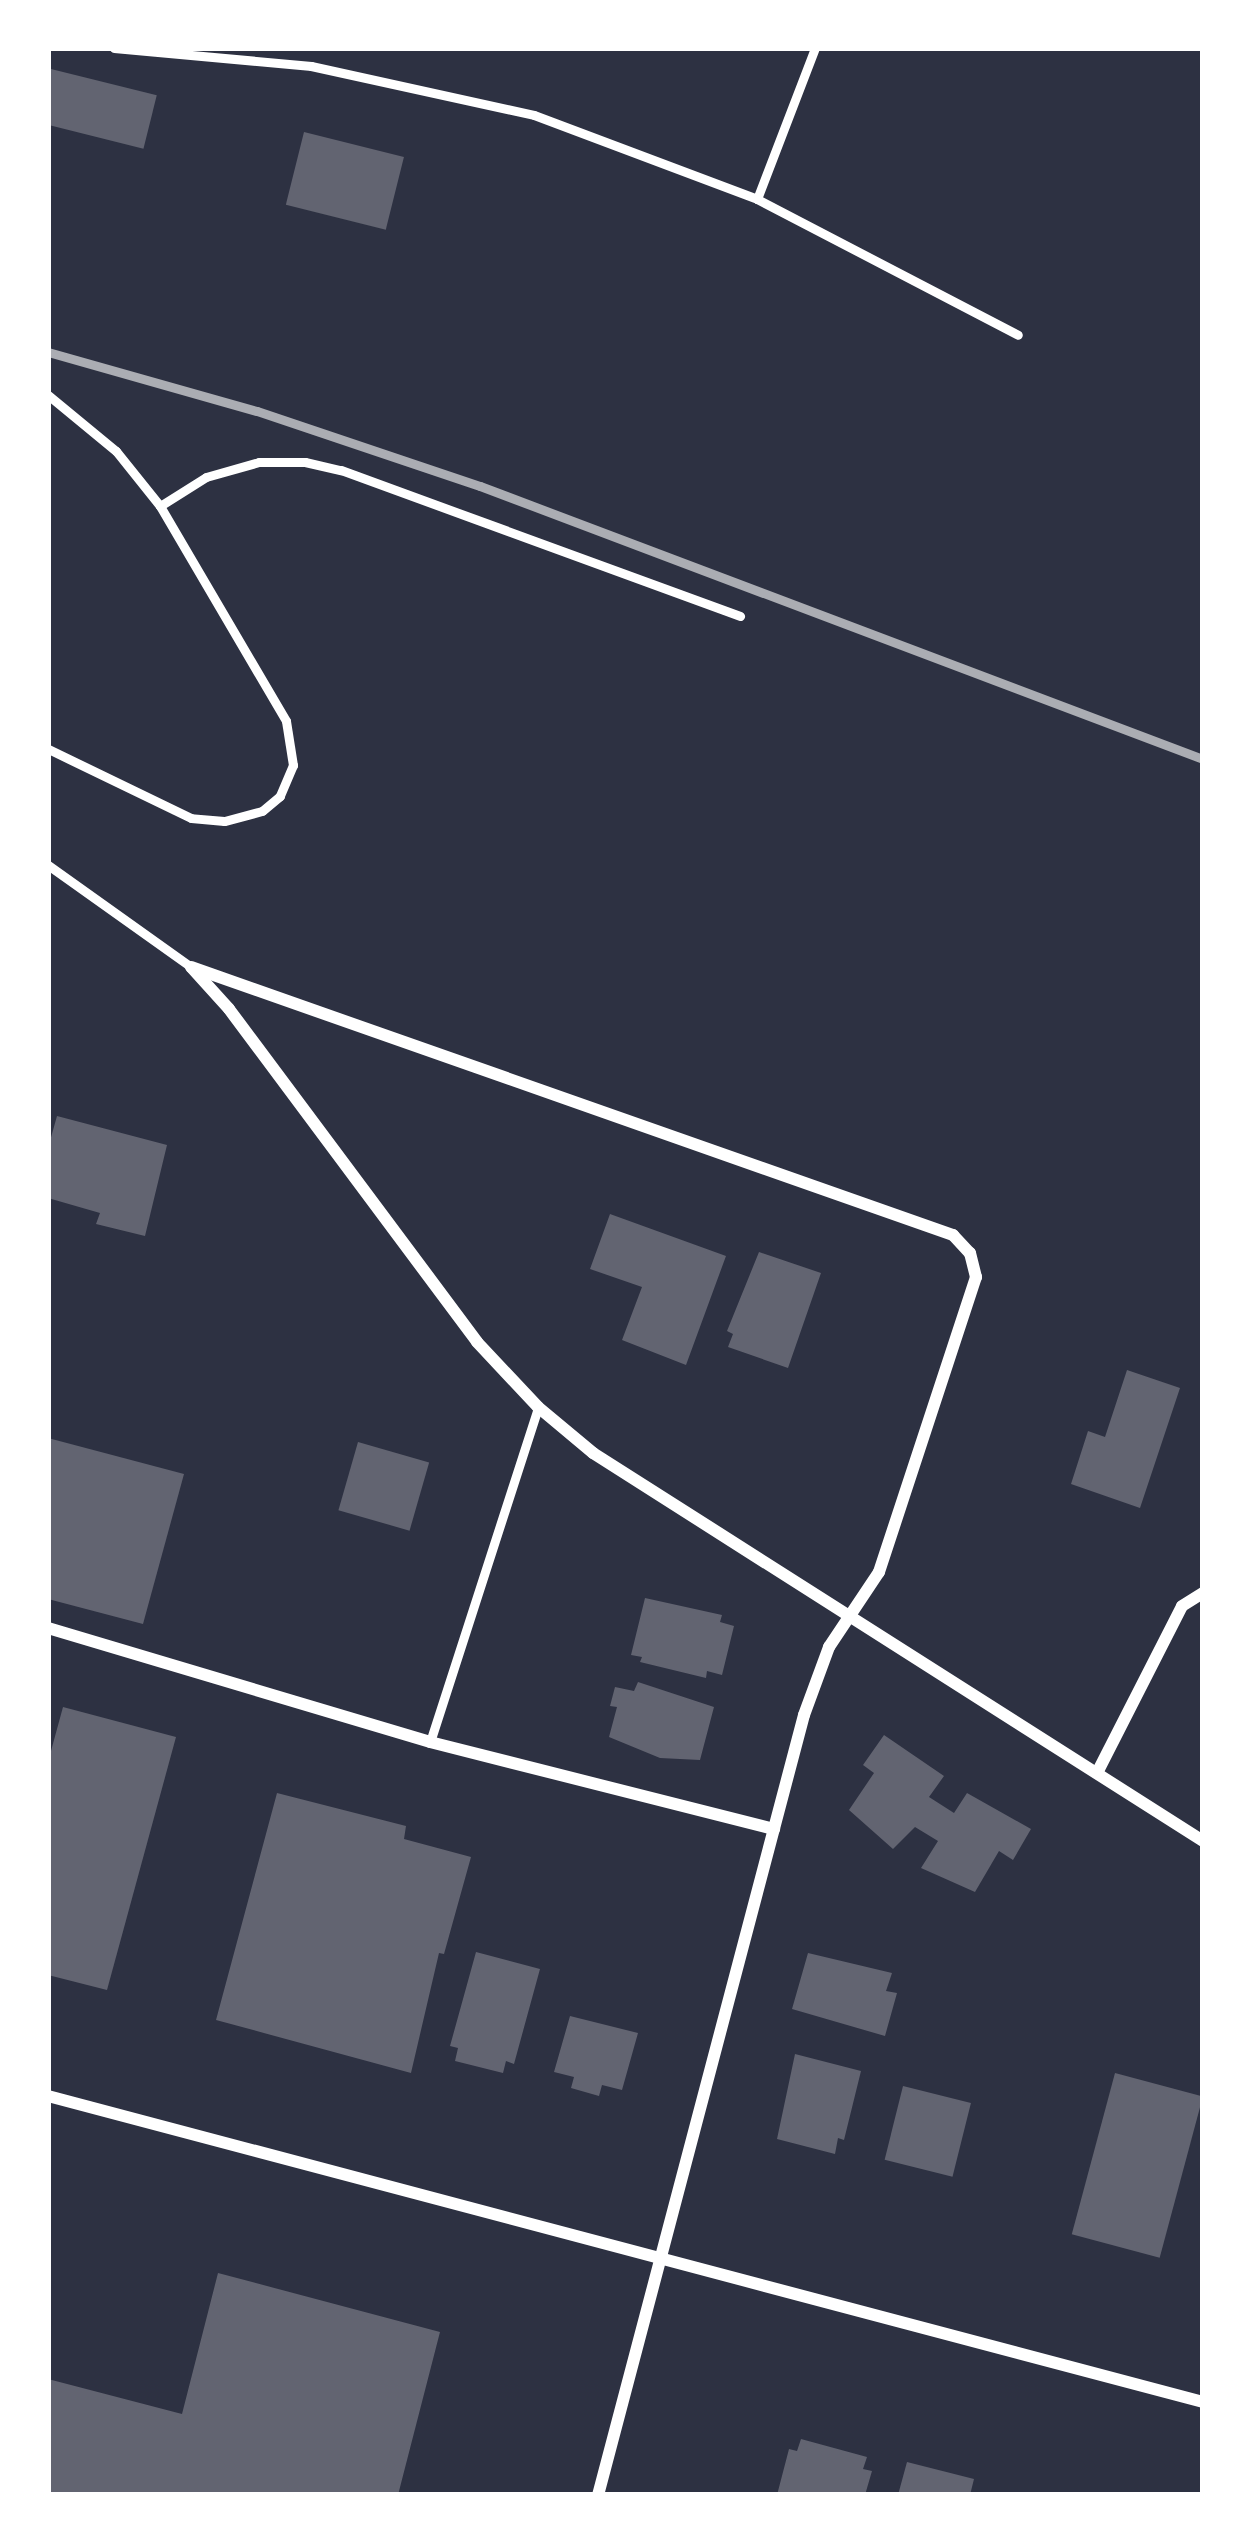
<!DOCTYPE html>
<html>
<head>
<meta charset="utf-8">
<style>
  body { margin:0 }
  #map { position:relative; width:1251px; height:2543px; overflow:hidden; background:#2d3142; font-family:Helvetica,sans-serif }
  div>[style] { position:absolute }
  .building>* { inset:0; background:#626471; transform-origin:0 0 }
  .service>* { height:9px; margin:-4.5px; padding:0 4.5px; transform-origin:4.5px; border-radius:4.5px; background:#fff }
  .minor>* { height:12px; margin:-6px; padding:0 6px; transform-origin:6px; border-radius:6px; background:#fff }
  .rail>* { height:9px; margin:-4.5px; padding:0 4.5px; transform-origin:4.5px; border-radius:4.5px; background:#abadb3 }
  span { translate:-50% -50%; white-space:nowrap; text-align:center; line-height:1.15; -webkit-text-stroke:10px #fff; paint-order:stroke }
  .frame { position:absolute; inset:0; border:51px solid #fff; pointer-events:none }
</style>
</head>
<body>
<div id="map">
  <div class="building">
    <i style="left:51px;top:69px;width:109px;height:55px;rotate:14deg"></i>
    <i style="left:304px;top:132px;width:103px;height:75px;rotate:14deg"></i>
    <i style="clip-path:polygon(57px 1116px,167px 1145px,145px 1236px,96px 1224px,100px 1213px,48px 1198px,48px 1148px)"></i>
    <i style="clip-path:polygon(610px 1214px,726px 1256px,686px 1365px,622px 1340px,642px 1287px,590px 1269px)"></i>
    <i style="clip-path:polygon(759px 1252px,821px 1273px,788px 1368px,728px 1347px,733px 1334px,727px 1331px)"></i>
    <i style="clip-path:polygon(1127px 1370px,1180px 1388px,1140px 1508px,1071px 1484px,1088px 1431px,1105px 1437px)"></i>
    <i style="clip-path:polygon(48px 1438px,184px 1474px,143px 1624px,48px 1599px)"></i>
    <i style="left:358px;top:1442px;width:74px;height:71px;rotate:16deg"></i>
    <i style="clip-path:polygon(645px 1598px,722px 1615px,720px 1622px,734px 1626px,722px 1675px,707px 1671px,706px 1678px,640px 1662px,642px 1657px,631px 1655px)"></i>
    <i style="clip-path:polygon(638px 1682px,714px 1707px,700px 1760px,660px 1758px,609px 1737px,617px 1707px,610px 1706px,615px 1687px,634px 1691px)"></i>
    <i style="clip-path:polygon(63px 1707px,176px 1737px,107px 1990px,48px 1975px,48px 1762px)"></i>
    <i style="clip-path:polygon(884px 1735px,944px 1776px,929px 1797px,954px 1813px,967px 1793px,1031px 1829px,1013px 1860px,999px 1851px,975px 1892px,921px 1868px,938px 1841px,915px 1827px,893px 1849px,849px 1810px,874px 1773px,863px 1765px)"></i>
    <i style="clip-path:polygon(277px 1793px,406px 1826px,404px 1839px,471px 1857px,444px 1954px,439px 1953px,411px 2073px,216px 2020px)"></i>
    <i style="clip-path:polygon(476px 1952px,540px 1969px,514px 2064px,506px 2061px,503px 2073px,455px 2061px,458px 2048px,450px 2046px)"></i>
    <i style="clip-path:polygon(808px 1953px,892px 1973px,886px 1991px,897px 1993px,885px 2036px,792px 2009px)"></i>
    <i style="clip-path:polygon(570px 2016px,638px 2033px,622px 2090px,602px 2085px,599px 2096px,571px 2088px,574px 2077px,554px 2072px)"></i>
    <i style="clip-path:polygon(795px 2054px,861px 2071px,844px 2140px,838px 2138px,835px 2154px,777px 2139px)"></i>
    <i style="left:1115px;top:2073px;width:91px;height:167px;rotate:15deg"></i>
    <i style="left:903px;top:2086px;width:70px;height:76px;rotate:14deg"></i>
    <i style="clip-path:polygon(218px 2273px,440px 2332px,398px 2495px,48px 2495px,48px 2379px,182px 2414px)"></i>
    <i style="clip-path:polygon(801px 2439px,867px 2457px,863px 2469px,872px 2471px,865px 2495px,777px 2495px,789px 2449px,797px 2451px)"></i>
    <i style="clip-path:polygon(907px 2462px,974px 2479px,970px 2495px,898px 2495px)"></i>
  </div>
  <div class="service">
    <i style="left:114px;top:48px;width:198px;rotate:5.2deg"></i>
    <i style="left:311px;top:66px;width:228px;rotate:12.4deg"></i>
    <i style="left:534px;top:115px;width:238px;rotate:20.6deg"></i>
    <i style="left:757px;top:199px;width:294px;rotate:27.5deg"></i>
    <i style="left:757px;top:199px;width:162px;rotate:-69deg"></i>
    <i style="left:48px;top:395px;width:88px;rotate:39.5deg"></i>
    <i style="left:116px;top:451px;width:70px;rotate:51.3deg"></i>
    <i style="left:160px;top:506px;width:249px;rotate:59.6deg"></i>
    <i style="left:286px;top:721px;width:45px;rotate:81deg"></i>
    <i style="left:293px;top:765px;width:34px;rotate:113deg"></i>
    <i style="left:280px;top:796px;width:23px;rotate:140deg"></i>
    <i style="left:262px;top:811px;width:39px;rotate:165deg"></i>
    <i style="left:224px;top:821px;width:33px;rotate:-175deg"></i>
    <i style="left:191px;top:818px;width:159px;rotate:-154.2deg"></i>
    <i style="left:160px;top:506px;width:54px;rotate:-32.2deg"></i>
    <i style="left:206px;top:477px;width:55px;rotate:-15.8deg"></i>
    <i style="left:259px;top:462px;width:46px"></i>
    <i style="left:305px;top:462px;width:37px;rotate:13deg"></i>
    <i style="left:341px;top:470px;width:425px;rotate:20.1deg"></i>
    <i style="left:48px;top:865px;width:176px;rotate:35.5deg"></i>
    <i style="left:430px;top:1742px;width:352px;rotate:-72.1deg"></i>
  </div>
  <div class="minor">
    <i style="left:191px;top:967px;width:808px;rotate:19.38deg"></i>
    <i style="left:953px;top:1235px;width:25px;rotate:47deg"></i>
    <i style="left:970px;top:1253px;width:25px;rotate:76deg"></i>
    <i style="left:976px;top:1277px;width:311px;rotate:108.2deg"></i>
    <i style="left:879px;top:1572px;width:90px;rotate:123.7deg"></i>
    <i style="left:829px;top:1647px;width:72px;rotate:110.2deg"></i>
    <i style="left:804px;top:1715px;width:807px;rotate:104.79deg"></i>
    <i style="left:192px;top:968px;width:55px;rotate:47.9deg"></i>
    <i style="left:229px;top:1009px;width:415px;rotate:53.3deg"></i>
    <i style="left:477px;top:1342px;width:89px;rotate:46.8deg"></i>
    <i style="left:538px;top:1407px;width:72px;rotate:39.9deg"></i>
    <i style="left:593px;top:1453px;width:723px;rotate:32.46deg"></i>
    <i style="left:48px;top:1628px;width:399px;rotate:16.6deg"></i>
    <i style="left:430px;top:1742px;width:355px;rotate:14.2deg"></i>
    <i style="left:1097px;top:1773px;width:187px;rotate:-63deg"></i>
    <i style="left:1182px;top:1606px;width:25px;rotate:-32deg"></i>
    <i style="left:48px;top:2096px;width:1195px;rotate:14.84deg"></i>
  </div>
  <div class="rail">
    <i style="left:48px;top:352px;width:217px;rotate:15.8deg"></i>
    <i style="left:257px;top:411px;width:235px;rotate:18.6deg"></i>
    <i style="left:480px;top:486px;width:773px;rotate:20.69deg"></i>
  </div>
  <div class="frame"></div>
</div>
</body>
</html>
